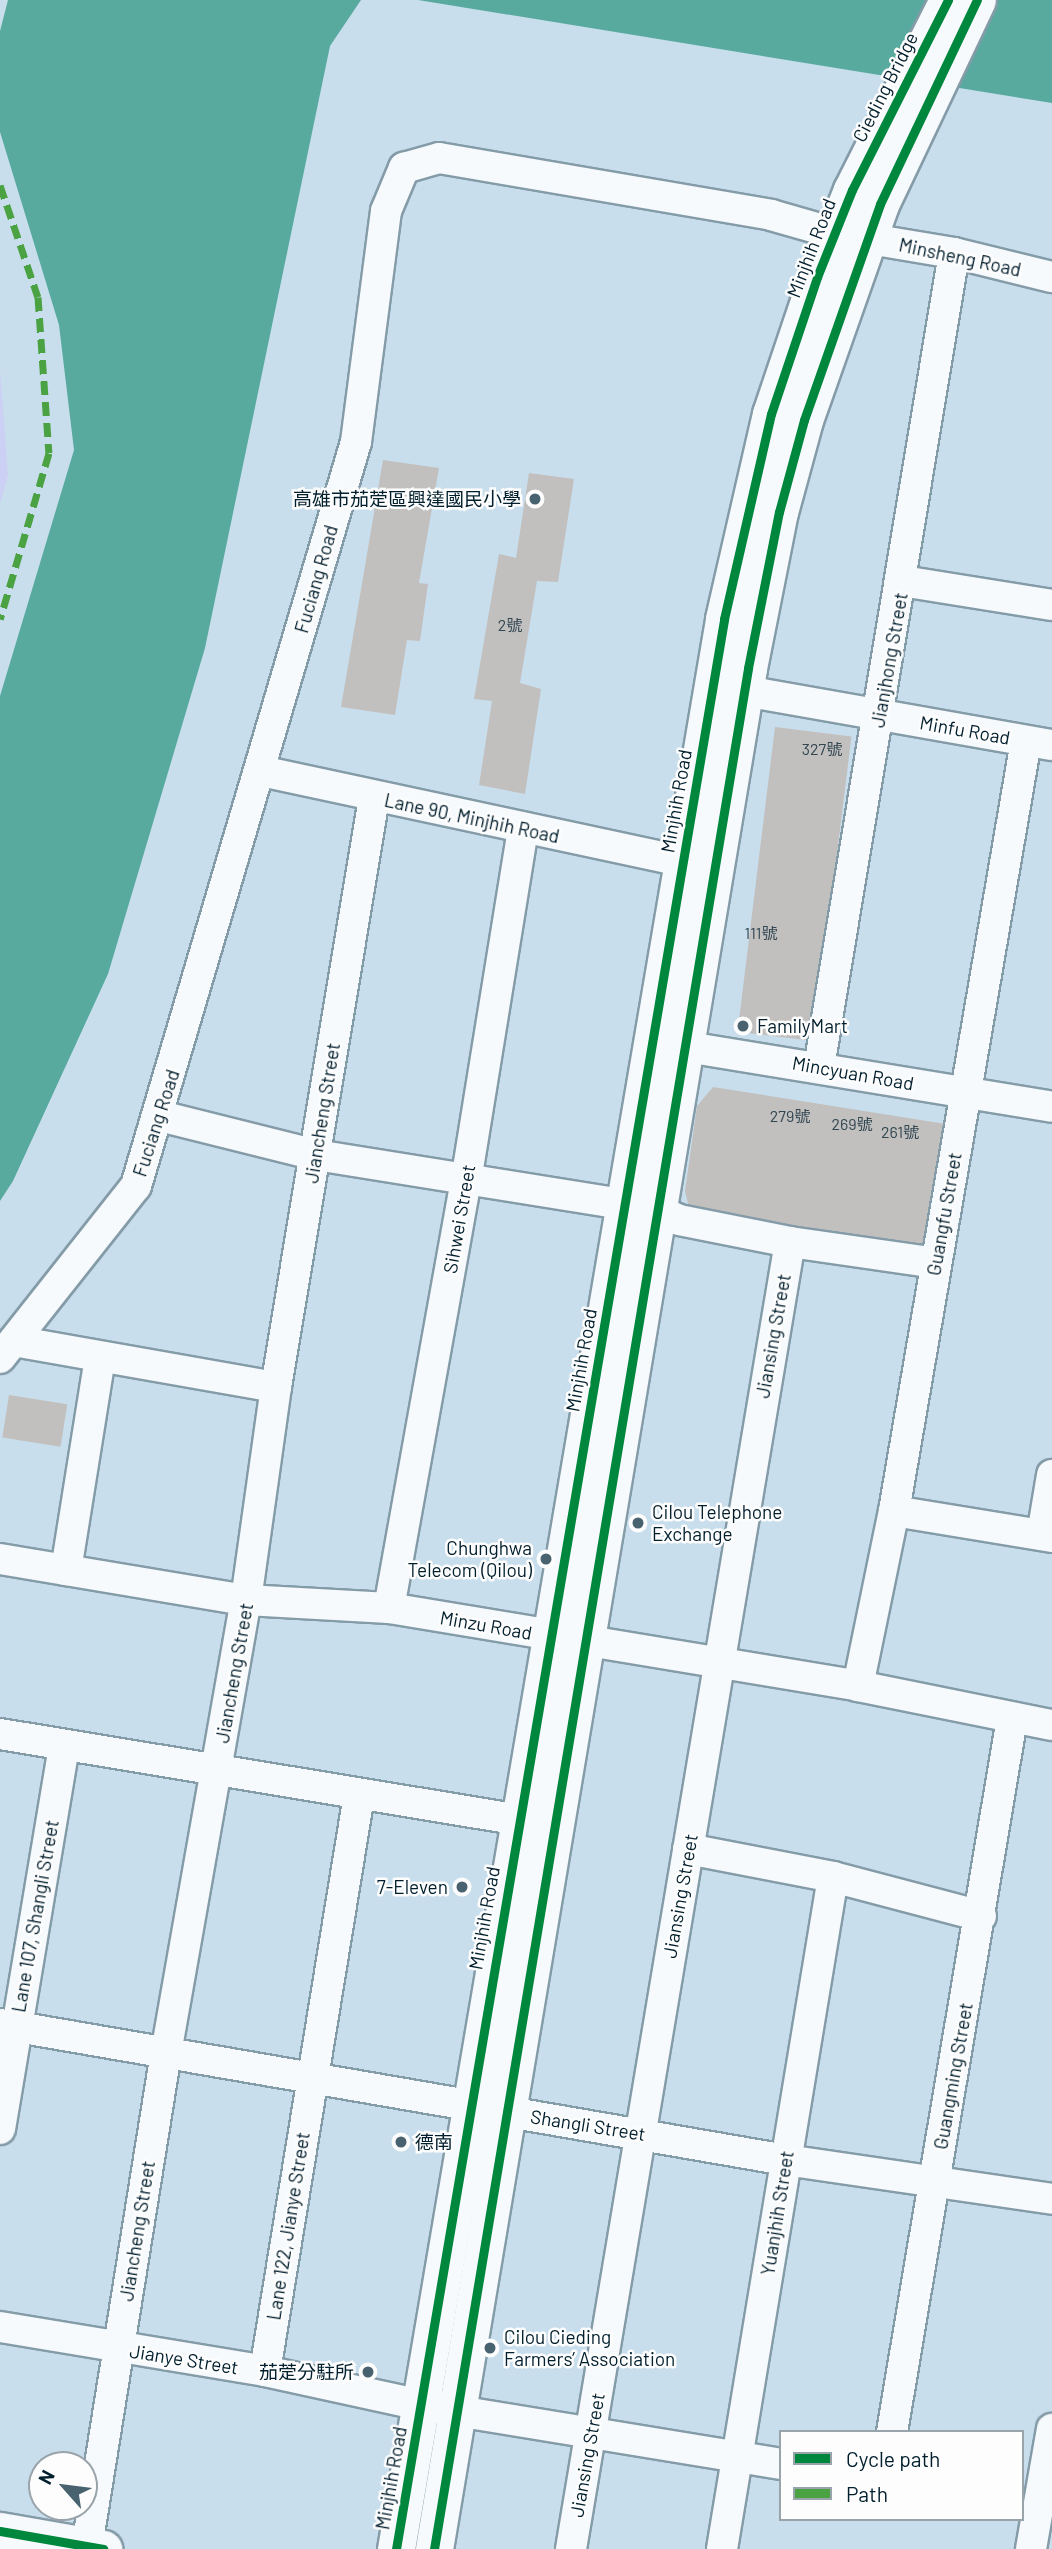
<!DOCTYPE html>
<html>
<head>
<meta charset="utf-8">
<style>
  body { margin:0 }
  #map { position:relative; width:1052px; height:2549px; overflow:hidden; background:#c9deec; font-family:Barlow,"Noto Sans TC",sans-serif }
  div>[style] { position:absolute }
  .green>* { inset:0; background:#cdd0f5 }
  .water>* { inset:0; background:#58aa9f }
  .building>* { inset:0; background:#c1c0be; transform-origin:0 0 }
  .roads { filter:drop-shadow(2px 0 #849ba8) drop-shadow(-2px 0 #849ba8) drop-shadow(0 2px #849ba8) drop-shadow(0 -2px #849ba8) }
  .minor>* { height:30px; margin:-15px; padding:0 15px; transform-origin:15px; border-radius:15px; background:#f7fafc }
  .major>* { height:37px; margin:-18.5px; padding:0 18.5px; transform-origin:18.5px; border-radius:18.5px; background:#f7fafc }
  .quiet>* { height:7px; margin-top:-3.5px; transform-origin:0; background:repeating-linear-gradient(90deg,#4ba243 0 14px,transparent 0 21px) }
  .cycleway>* { height:9px; margin:-4.5px; padding:0 4.5px; transform-origin:4.5px; border-radius:4.5px; background:#00873e }
  .dots>* { width:19px; height:19px; translate:-50% -50%; box-sizing:border-box; border:4px solid #fdfdfd; border-radius:50% }
  span { translate:-50% -50%; white-space:nowrap; text-align:center; line-height:1.15; -webkit-text-stroke:5px #fdfdfd; paint-order:stroke }
  .number-label { font-size:16px; color:#324752 }
  .number-label span { -webkit-text-stroke-width:0 }
  .street-label { font-size:19px; color:#021f2e }
  .poi-label { font-size:19px; color:#021f2e }
  .right { translate:-100% -50%; text-align:right }
  .left { translate:0 -50%; text-align:left }
  .legend { position:absolute; left:779px; top:2430px; width:245px; height:91px; box-sizing:border-box; background:#fdfdfd; border:2px solid #99a4aa; margin:0; padding:9px 12px; list-style:none; font-size:21px; color:#021f2e }
  .legend li { display:flex; align-items:center; gap:14px; height:35px }
  .legend b { width:35px; border:2px solid #99a4aa }
  .north { position:absolute; left:28px; top:2451px; width:70px; height:70px; box-sizing:border-box; background:#fdfdfd; border:2px solid #99a4aa; border-radius:50%; rotate:298deg; font-size:19px; font-weight:700; line-height:28px; text-align:center; color:#021f2e }
  .north::after { content:''; display:block; margin:auto; width:24px; height:32px; background:#486270; clip-path:polygon(50% 0,100% 100%,50% 72%,0 100%) }
</style>
</head>
<body>
<div id="map">
  <div class="green">
    <i style="clip-path:polygon(0 369px,8px 475px,0 504px)"></i>
  </div>
  <div class="water">
    <i style="clip-path:polygon(8px 0,361px 0,330px 46px,205px 648px,108px 974px,13px 1181px,0 1201px,0 696px,74px 450px,59px 325px,0 132px,0 31px)"></i>
    <i style="clip-path:polygon(418px 0,1052px 0,1052px 103px)"></i>
  </div>
  <div class="building">
    <i style="clip-path:polygon(383px 460px,439px 468px,419px 583px,428px 584px,420px 641px,407px 640px,395px 715px,341px 707px)"></i>
    <i style="clip-path:polygon(529px 473px,574px 479px,558px 582px,537px 581px,520px 683px,541px 689px,525px 794px,479px 785px,492px 701px,474px 699px,499px 554px,516px 558px)"></i>
    <i style="left:775px;top:727px;width:77px;height:307px;rotate:7deg"></i>
    <i style="clip-path:polygon(713px 1087px,952px 1125px,926px 1250px,690px 1212px,685px 1191px,697px 1106px)"></i>
    <i style="left:9px;top:1395px;width:59px;height:43px;rotate:9deg"></i>
  </div>
  <div class="roads">
    <div class="minor">
      <i style="left:902px;top:581px;width:152px;rotate:9.1deg"></i>
      <i style="left:722px;top:687px;width:335px;rotate:10deg"></i>
      <i style="left:261px;top:771px;width:433px;rotate:12.1deg"></i>
      <i style="left:663px;top:1043px;width:394px;rotate:9.3deg"></i>
      <i style="left:819px;top:1067px;width:825px;rotate:-80.58deg"></i>
      <i style="left:160px;top:1116px;width:161px;rotate:14deg"></i>
      <i style="left:316px;top:1155px;width:346px;rotate:9.1deg"></i>
      <i style="left:658px;top:1210px;width:23px;rotate:25deg"></i>
      <i style="left:679px;top:1220px;width:113px;rotate:11.2deg"></i>
      <i style="left:790px;top:1242px;width:147px;rotate:8.2deg"></i>
      <i style="left:14px;top:1341px;width:266px;rotate:10deg"></i>
      <i style="left:0;top:1358px;width:219px;rotate:-51.7deg"></i>
      <i style="left:136px;top:1186px;width:776px;rotate:-73.53deg"></i>
      <i style="left:356px;top:442px;width:233px;rotate:-82.6deg"></i>
      <i style="left:386px;top:211px;width:47px;rotate:-67.3deg"></i>
      <i style="left:404px;top:168px;width:36px;rotate:-16deg"></i>
      <i style="left:439px;top:158px;width:337px;rotate:9.7deg"></i>
      <i style="left:771px;top:215px;width:66px;rotate:15.9deg"></i>
      <i style="left:834px;top:233px;width:122px;rotate:9.5deg"></i>
      <i style="left:954px;top:253px;width:101px;rotate:13.8deg"></i>
      <i style="left:894px;top:1511px;width:160px;rotate:9.3deg"></i>
      <i style="left:1042px;top:1535px;width:61px;rotate:-80.5deg"></i>
      <i style="left:0;top:1559px;width:249px;rotate:9.5deg"></i>
      <i style="left:246px;top:1600px;width:143px;rotate:3.2deg"></i>
      <i style="left:389px;top:1608px;width:475px;rotate:9.4deg"></i>
      <i style="left:858px;top:1686px;width:198px;rotate:11.4deg"></i>
      <i style="left:66px;top:1570px;width:215px;rotate:-80.9deg"></i>
      <i style="left:389px;top:1608px;width:434px;rotate:-79.8deg"></i>
      <i style="left:466px;top:1181px;width:358px;rotate:-80.8deg"></i>
      <i style="left:858px;top:1686px;width:179px;rotate:-78.4deg"></i>
      <i style="left:894px;top:1511px;width:781px;rotate:-80.27deg"></i>
      <i style="left:0;top:1734px;width:527px;rotate:9.39deg"></i>
      <i style="left:688px;top:1849px;width:148px;rotate:10.9deg"></i>
      <i style="left:833px;top:1877px;width:153px;rotate:14.8deg"></i>
      <i style="left:0;top:2024px;width:798px;rotate:9.82deg"></i>
      <i style="left:786px;top:2160px;width:269px;rotate:8.3deg"></i>
      <i style="left:0;top:2129px;width:389px;rotate:-80.5deg"></i>
      <i style="left:0;top:2327px;width:269px;rotate:9.4deg"></i>
      <i style="left:265px;top:2371px;width:160px;rotate:12.3deg"></i>
      <i style="left:421px;top:2405px;width:365px;rotate:9.3deg"></i>
      <i style="left:265px;top:2371px;width:584px;rotate:-80.73deg"></i>
      <i style="left:892px;top:2432px;width:723px;rotate:-80.45deg"></i>
      <i style="left:87px;top:2546px;width:499px;rotate:-80.9deg"></i>
      <i style="left:166px;top:2053px;width:460px;rotate:-80deg"></i>
      <i style="left:246px;top:1600px;width:215px;rotate:-82deg"></i>
      <i style="left:276px;top:1387px;width:597px;rotate:-80.55deg"></i>
      <i style="left:571px;top:2549px;width:1325px;rotate:-80.49deg"></i>
      <i style="left:722px;top:2549px;width:681px;rotate:-80.62deg"></i>
      <i style="left:1031px;top:2549px;width:122px;rotate:-80.1deg"></i>
    </div>
    <div class="major">
      <i style="left:0;top:2531px;width:105px;rotate:9.9deg"></i>
      <i style="left:396px;top:2549px;width:1958px;rotate:-80.35deg"></i>
      <i style="left:724px;top:619px;width:210px;rotate:-77.1deg"></i>
      <i style="left:771px;top:414px;width:145px;rotate:-71.4deg"></i>
      <i style="left:817px;top:277px;width:94px;rotate:-68.1deg"></i>
      <i style="left:852px;top:190px;width:213px;rotate:-63.2deg"></i>
      <i style="left:434px;top:2549px;width:1907px;rotate:-80.52deg"></i>
      <i style="left:748px;top:668px;width:159px;rotate:-78.8deg"></i>
      <i style="left:779px;top:512px;width:95px;rotate:-74.8deg"></i>
      <i style="left:804px;top:420px;width:229px;rotate:-70.6deg"></i>
      <i style="left:880px;top:204px;width:226px;rotate:-64.6deg"></i>
    </div>
  </div>
  <div class="quiet">
    <i style="left:0;top:185px;width:118px;rotate:71.3deg"></i>
    <i style="left:38px;top:297px;width:156px;rotate:86deg"></i>
    <i style="left:49px;top:453px;width:173px;rotate:106.4deg"></i>
  </div>
  <div class="cycleway">
    <i style="left:0;top:2531px;width:105px;rotate:9.9deg"></i>
    <i style="left:396px;top:2549px;width:1958px;rotate:-80.35deg"></i>
    <i style="left:724px;top:619px;width:210px;rotate:-77.1deg"></i>
    <i style="left:771px;top:414px;width:145px;rotate:-71.4deg"></i>
    <i style="left:817px;top:277px;width:94px;rotate:-68.1deg"></i>
    <i style="left:852px;top:190px;width:213px;rotate:-63.2deg"></i>
    <i style="left:434px;top:2549px;width:1907px;rotate:-80.52deg"></i>
    <i style="left:748px;top:668px;width:159px;rotate:-78.8deg"></i>
    <i style="left:779px;top:512px;width:95px;rotate:-74.8deg"></i>
    <i style="left:804px;top:420px;width:229px;rotate:-70.6deg"></i>
    <i style="left:880px;top:204px;width:226px;rotate:-64.6deg"></i>
  </div>
  <div class="dots">
    <i style="left:535px;top:499px;background:#486270"></i>
    <i style="left:743px;top:1026px;background:#486270"></i>
    <i style="left:638px;top:1523px;background:#486270"></i>
    <i style="left:546px;top:1559px;background:#486270"></i>
    <i style="left:462px;top:1887px;background:#486270"></i>
    <i style="left:401px;top:2142px;background:#486270"></i>
    <i style="left:490px;top:2348px;background:#486270"></i>
    <i style="left:368px;top:2372px;background:#486270"></i>
  </div>
  <div class="number-label">
    <span style="left:510px;top:625px">2號</span>
    <span style="left:822px;top:749px">327號</span>
    <span style="left:761px;top:933px">111號</span>
    <span style="left:790px;top:1116px">279號</span>
    <span style="left:852px;top:1124px">269號</span>
    <span style="left:900px;top:1132px">261號</span>
  </div>
  <div class="street-label">
    <span style="left:885px;top:87px;rotate:-63deg">Cieding Bridge</span>
    <span style="left:811px;top:248px;rotate:-69deg">Minjhih Road</span>
    <span style="left:960px;top:257px;rotate:12deg">Minsheng Road</span>
    <span style="left:316px;top:579px;rotate:-74deg">Fuciang Road</span>
    <span style="left:889px;top:660px;rotate:-80deg">Jianjhong Street</span>
    <span style="left:965px;top:730px;rotate:10deg">Minfu Road</span>
    <span style="left:676px;top:801px;rotate:-80deg">Minjhih Road</span>
    <span style="left:472px;top:818px;rotate:12deg">Lane 90, Minjhih Road</span>
    <span style="left:853px;top:1073px;rotate:10deg">Mincyuan Road</span>
    <span style="left:322px;top:1113px;rotate:-81deg">Jiancheng Street</span>
    <span style="left:156px;top:1123px;rotate:-72deg">Fuciang Road</span>
    <span style="left:944px;top:1214px;rotate:-80deg">Guangfu Street</span>
    <span style="left:459px;top:1219px;rotate:-80deg">Sihwei Street</span>
    <span style="left:773px;top:1336px;rotate:-80deg">Jiansing Street</span>
    <span style="left:581px;top:1360px;rotate:-80deg">Minjhih Road</span>
    <span style="left:486px;top:1625px;rotate:10deg">Minzu Road</span>
    <span style="left:234px;top:1673px;rotate:-80deg">Jiancheng Street</span>
    <span style="left:680px;top:1896px;rotate:-80deg">Jiansing Street</span>
    <span style="left:35px;top:1916px;rotate:-80deg">Lane 107, Shangli Street</span>
    <span style="left:484px;top:1918px;rotate:-80deg">Minjhih Road</span>
    <span style="left:953px;top:2076px;rotate:-80deg">Guangming Street</span>
    <span style="left:588px;top:2125px;rotate:9deg">Shangli Street</span>
    <span style="left:777px;top:2213px;rotate:-81deg">Yuanjhih Street</span>
    <span style="left:288px;top:2226px;rotate:-81deg">Lane 122, Jianye Street</span>
    <span style="left:137px;top:2231px;rotate:-81deg">Jiancheng Street</span>
    <span style="left:184px;top:2359px;rotate:9deg">Jianye Street</span>
    <span style="left:587px;top:2455px;rotate:-80deg">Jiansing Street</span>
    <span style="left:391px;top:2478px;rotate:-80deg">Minjhih Road</span>
  </div>
  <div class="poi-label">
    <span class="right" style="left:521px;top:499px">高雄市茄萣區興達國民小學</span>
    <span class="left" style="left:757px;top:1026px">FamilyMart</span>
    <span class="left" style="left:652px;top:1523px">Cilou Telephone<br>Exchange</span>
    <span class="right" style="left:532px;top:1559px">Chunghwa<br>Telecom (Qilou)</span>
    <span class="right" style="left:448px;top:1887px">7-Eleven</span>
    <span class="left" style="left:415px;top:2142px">德南</span>
    <span class="left" style="left:504px;top:2348px">Cilou Cieding<br>Farmers’ Association</span>
    <span class="right" style="left:354px;top:2372px">茄萣分駐所</span>
  </div>
  <ul class="legend">
  <li><b style="height:9px;background:#00873e"></b>Cycle path</li>
  <li><b style="height:9px;background:#4ba243"></b>Path</li>
  </ul>
  <div class="north">N</div>
</div>
</body>
</html>
